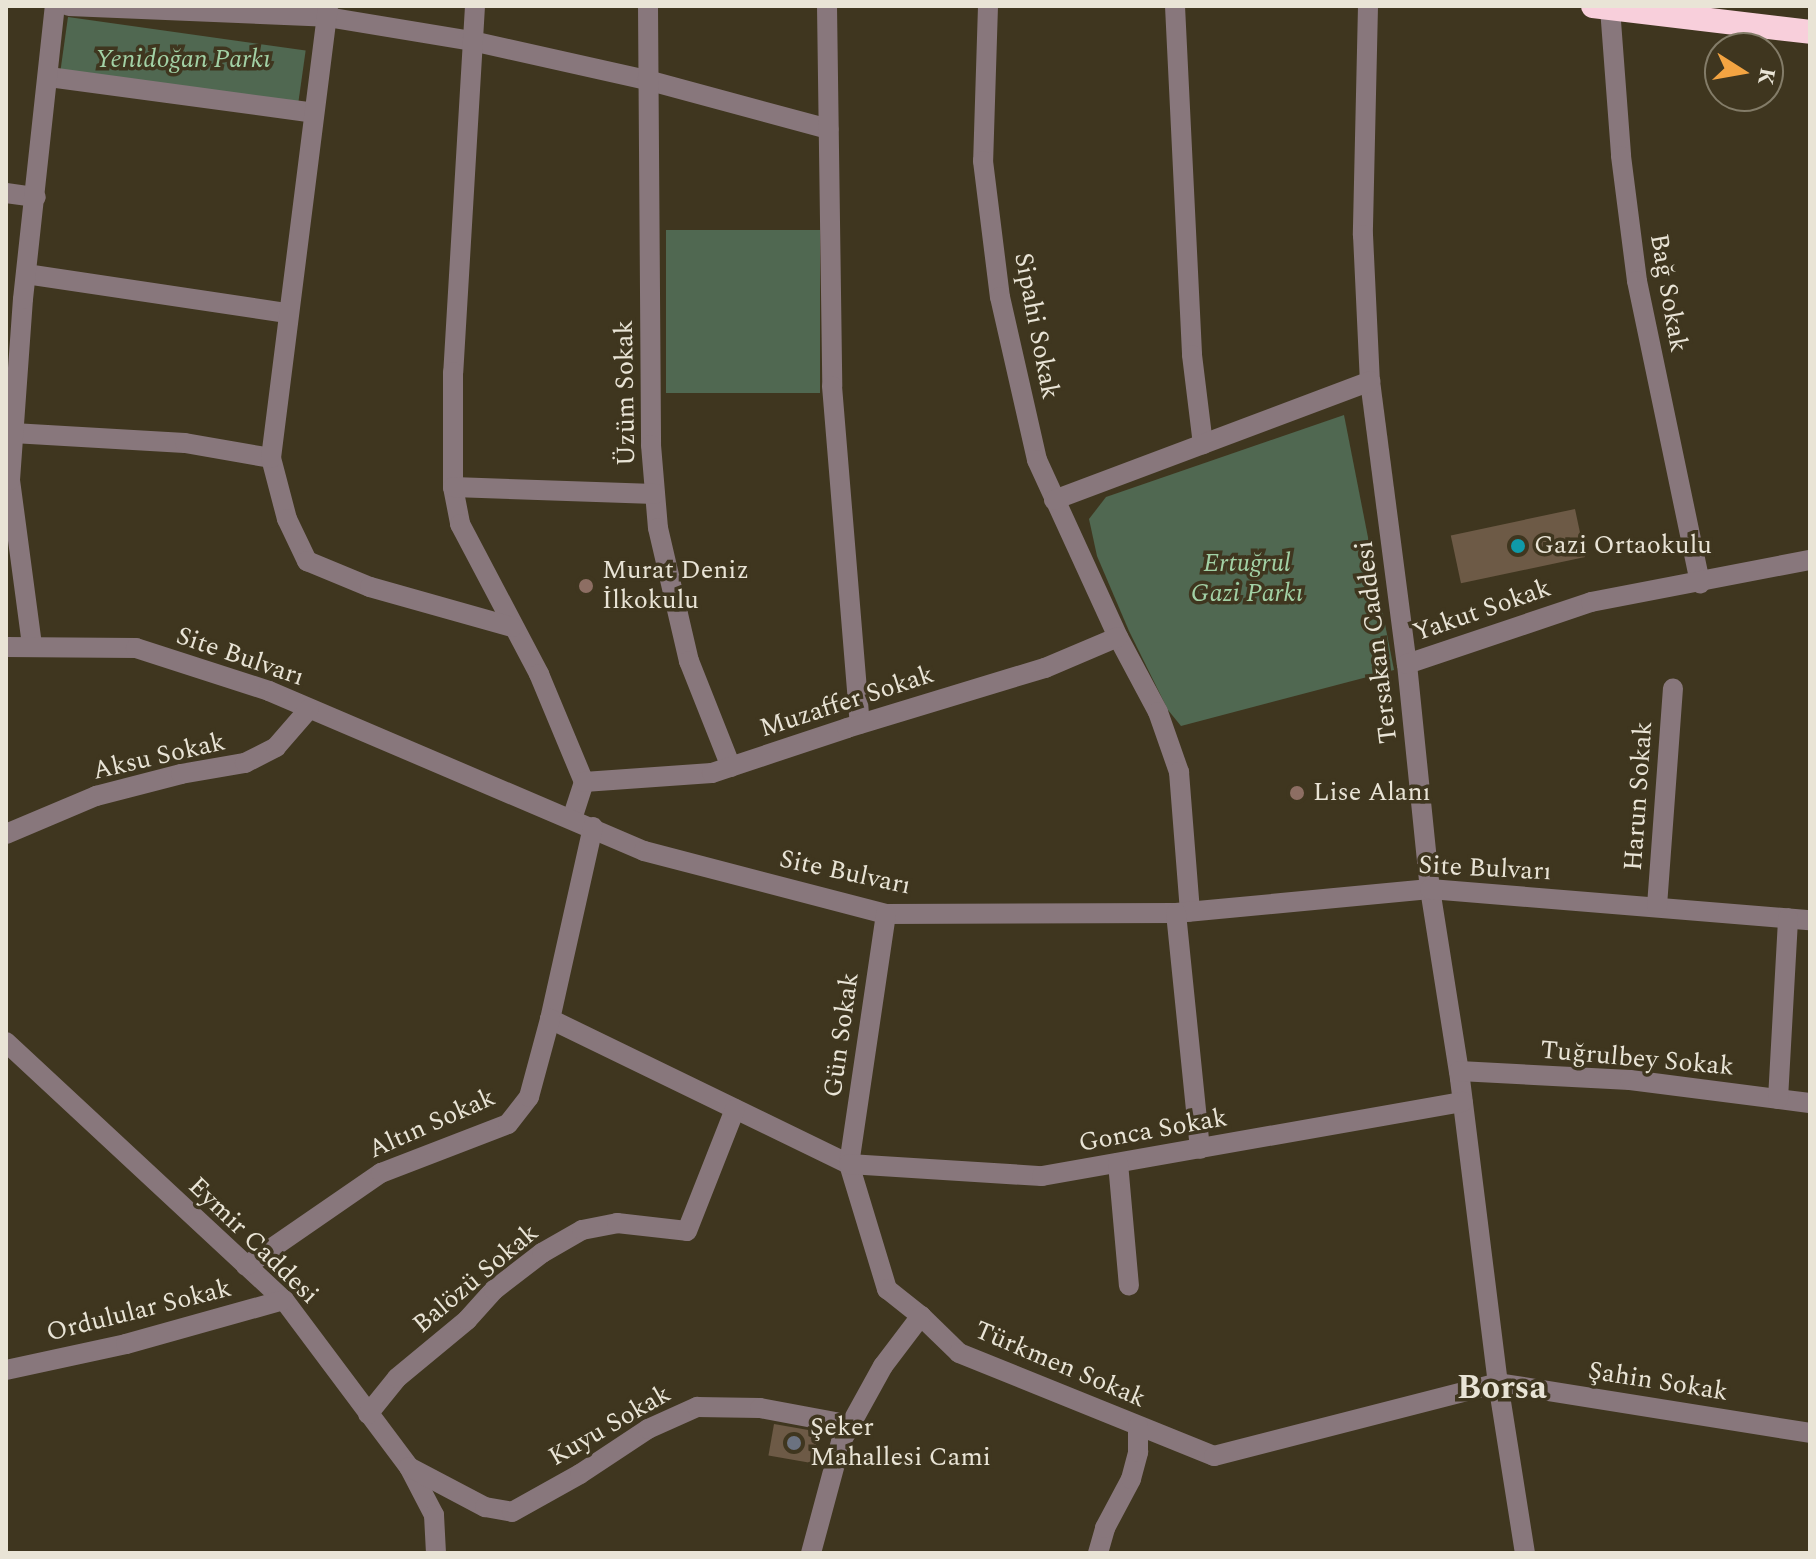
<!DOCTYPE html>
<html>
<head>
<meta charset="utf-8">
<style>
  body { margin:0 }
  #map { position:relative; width:1816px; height:1559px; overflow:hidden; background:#3f361f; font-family:Spectral,serif }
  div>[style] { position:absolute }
  .green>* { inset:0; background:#506851; transform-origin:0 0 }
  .building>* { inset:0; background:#6d5a46; transform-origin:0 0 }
  .minor>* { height:20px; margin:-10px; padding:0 10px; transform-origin:10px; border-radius:10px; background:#88777c }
  .highway>* { height:24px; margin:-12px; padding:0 12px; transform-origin:12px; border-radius:12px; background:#f8cfdb }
  .dots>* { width:22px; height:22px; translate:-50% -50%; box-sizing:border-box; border:4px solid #3f361f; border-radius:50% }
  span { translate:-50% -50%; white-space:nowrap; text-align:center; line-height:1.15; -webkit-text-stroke:7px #3f361f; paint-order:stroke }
  .park-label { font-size:26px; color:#a2d1a5; font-style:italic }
  .street-label { font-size:26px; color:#e9e4d6 }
  .poi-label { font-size:26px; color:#e9e4d6 }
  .left { translate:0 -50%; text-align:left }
  .district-label { font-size:34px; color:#e9e4d6; font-weight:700 }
  .frame { position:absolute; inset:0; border:8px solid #e9e4d6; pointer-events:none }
  .north { position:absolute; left:1704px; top:32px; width:80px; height:80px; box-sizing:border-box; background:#3f361f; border:2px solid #837c68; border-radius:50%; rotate:101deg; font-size:22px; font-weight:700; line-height:32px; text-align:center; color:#e9e4d6 }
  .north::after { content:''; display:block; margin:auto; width:28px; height:36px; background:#f3a442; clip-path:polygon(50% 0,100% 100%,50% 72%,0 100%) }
</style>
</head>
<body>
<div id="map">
  <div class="green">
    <i style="left:68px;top:17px;width:240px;height:53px;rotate:8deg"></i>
    <i style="left:820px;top:230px;width:163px;height:154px;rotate:90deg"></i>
    <i style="clip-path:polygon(1344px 415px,1394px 670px,1181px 726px,1168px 710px,1129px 631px,1097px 556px,1089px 519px,1106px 497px)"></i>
  </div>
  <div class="building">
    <i style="left:1575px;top:509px;width:49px;height:127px;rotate:78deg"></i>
    <i style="left:774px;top:1424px;width:45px;height:32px;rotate:10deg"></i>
  </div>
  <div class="minor">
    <i style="left:69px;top:6px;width:258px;rotate:2.4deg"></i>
    <i style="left:327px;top:17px;width:147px;rotate:9.4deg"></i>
    <i style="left:472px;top:41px;width:179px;rotate:12.6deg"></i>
    <i style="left:647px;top:80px;width:188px;rotate:15.1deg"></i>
    <i style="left:475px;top:6px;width:367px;rotate:93.4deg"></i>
    <i style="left:453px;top:372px;width:115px;rotate:90deg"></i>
    <i style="left:453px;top:487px;width:38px;rotate:79deg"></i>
    <i style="left:460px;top:524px;width:170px;rotate:62.2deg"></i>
    <i style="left:539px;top:674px;width:117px;rotate:67.4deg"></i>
    <i style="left:584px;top:782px;width:38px;rotate:108deg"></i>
    <i style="left:648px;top:6px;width:439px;rotate:89.6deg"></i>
    <i style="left:651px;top:445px;width:83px;rotate:85.2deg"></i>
    <i style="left:658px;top:528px;width:137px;rotate:76.9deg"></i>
    <i style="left:689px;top:661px;width:114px;rotate:68.4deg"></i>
    <i style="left:827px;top:6px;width:380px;rotate:89.2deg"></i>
    <i style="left:832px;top:386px;width:339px;rotate:85.3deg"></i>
    <i style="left:988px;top:6px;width:155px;rotate:91.8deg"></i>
    <i style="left:983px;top:161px;width:137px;rotate:82.9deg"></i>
    <i style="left:1000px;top:297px;width:167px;rotate:77.2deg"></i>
    <i style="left:1037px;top:460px;width:195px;rotate:65.4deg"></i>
    <i style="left:1118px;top:637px;width:85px;rotate:61.9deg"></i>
    <i style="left:1158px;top:712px;width:64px;rotate:70.7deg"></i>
    <i style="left:1179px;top:772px;width:140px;rotate:85.5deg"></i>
    <i style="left:1175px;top:6px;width:349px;rotate:87.2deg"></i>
    <i style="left:1192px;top:355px;width:90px;rotate:83deg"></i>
    <i style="left:1368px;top:6px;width:229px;rotate:91.3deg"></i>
    <i style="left:1363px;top:235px;width:146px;rotate:87.3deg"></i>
    <i style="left:1370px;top:381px;width:285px;rotate:82.6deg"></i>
    <i style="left:1407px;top:664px;width:226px;rotate:84.2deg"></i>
    <i style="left:1430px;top:889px;width:192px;rotate:81deg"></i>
    <i style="left:1460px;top:1079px;width:306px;rotate:82.9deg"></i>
    <i style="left:1498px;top:1383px;width:172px;rotate:81deg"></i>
    <i style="left:1610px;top:8px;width:148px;rotate:85.7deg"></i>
    <i style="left:1621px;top:156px;width:126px;rotate:82.7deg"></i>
    <i style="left:1637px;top:281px;width:309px;rotate:78.2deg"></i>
    <i style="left:49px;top:77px;width:267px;rotate:7.7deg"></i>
    <i style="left:6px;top:193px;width:30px;rotate:8deg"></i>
    <i style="left:26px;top:274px;width:264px;rotate:8.5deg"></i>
    <i style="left:13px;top:433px;width:172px;rotate:3.3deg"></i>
    <i style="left:185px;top:443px;width:87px;rotate:9.9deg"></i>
    <i style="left:271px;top:458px;width:63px;rotate:75.3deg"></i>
    <i style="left:287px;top:519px;width:47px;rotate:64.5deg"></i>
    <i style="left:307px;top:561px;width:68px;rotate:22.4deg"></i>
    <i style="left:370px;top:587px;width:148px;rotate:15.7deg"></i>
    <i style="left:271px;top:458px;width:456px;rotate:-82.8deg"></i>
    <i style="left:453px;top:487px;width:202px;rotate:2deg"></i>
    <i style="left:1054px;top:500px;width:338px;rotate:-20.6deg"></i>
    <i style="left:32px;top:645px;width:166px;rotate:-97.6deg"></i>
    <i style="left:10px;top:480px;width:181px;rotate:-85.9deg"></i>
    <i style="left:23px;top:299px;width:295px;rotate:-83.8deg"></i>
    <i style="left:6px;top:647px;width:130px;rotate:0.4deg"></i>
    <i style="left:136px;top:648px;width:140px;rotate:17.9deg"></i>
    <i style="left:269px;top:691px;width:408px;rotate:23.1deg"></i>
    <i style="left:644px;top:851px;width:250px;rotate:14.6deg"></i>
    <i style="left:886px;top:914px;width:290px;rotate:-0.2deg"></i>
    <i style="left:1176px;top:913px;width:255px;rotate:-5.4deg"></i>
    <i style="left:1430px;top:889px;width:381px;rotate:4.7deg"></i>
    <i style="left:1407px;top:664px;width:194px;rotate:-18.6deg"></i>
    <i style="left:1591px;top:602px;width:223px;rotate:-10.9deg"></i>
    <i style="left:584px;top:782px;width:128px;rotate:-4deg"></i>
    <i style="left:712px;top:773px;width:142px;rotate:-18.4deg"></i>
    <i style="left:847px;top:728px;width:207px;rotate:-16.9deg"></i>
    <i style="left:1045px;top:668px;width:79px;rotate:-23deg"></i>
    <i style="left:593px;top:827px;width:197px;rotate:102.6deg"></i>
    <i style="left:550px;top:1019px;width:332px;rotate:25.9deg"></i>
    <i style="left:849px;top:1164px;width:131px;rotate:73.1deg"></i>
    <i style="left:887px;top:1289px;width:43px;rotate:38.5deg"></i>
    <i style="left:921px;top:1316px;width:53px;rotate:44.2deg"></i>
    <i style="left:959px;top:1353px;width:275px;rotate:22deg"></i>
    <i style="left:1214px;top:1456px;width:293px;rotate:-14.4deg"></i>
    <i style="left:1498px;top:1383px;width:316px;rotate:9.1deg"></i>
    <i style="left:6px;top:834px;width:98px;rotate:-22.9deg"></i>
    <i style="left:96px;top:796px;width:88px;rotate:-14.5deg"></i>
    <i style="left:181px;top:774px;width:65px;rotate:-9.8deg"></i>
    <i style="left:245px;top:763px;width:35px;rotate:-27deg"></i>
    <i style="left:276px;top:747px;width:50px;rotate:-49deg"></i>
    <i style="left:1657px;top:906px;width:218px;rotate:-85.8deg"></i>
    <i style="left:1176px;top:913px;width:237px;rotate:84.2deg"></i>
    <i style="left:886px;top:914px;width:253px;rotate:98.4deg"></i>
    <i style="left:849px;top:1164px;width:193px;rotate:3.6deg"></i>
    <i style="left:1042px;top:1176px;width:427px;rotate:-10deg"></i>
    <i style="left:6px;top:1042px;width:379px;rotate:42.9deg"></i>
    <i style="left:284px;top:1300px;width:209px;rotate:53.2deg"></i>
    <i style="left:409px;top:1467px;width:54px;rotate:62.5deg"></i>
    <i style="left:434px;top:1515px;width:38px;rotate:87deg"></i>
    <i style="left:1459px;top:1071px;width:171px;rotate:3deg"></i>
    <i style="left:1630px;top:1080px;width:181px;rotate:7.3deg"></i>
    <i style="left:1778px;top:1099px;width:181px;rotate:-86.8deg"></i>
    <i style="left:1118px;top:1163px;width:123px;rotate:84.9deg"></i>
    <i style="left:246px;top:1266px;width:164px;rotate:-34.6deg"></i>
    <i style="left:381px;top:1173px;width:136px;rotate:-21.1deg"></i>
    <i style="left:508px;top:1124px;width:34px;rotate:-52deg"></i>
    <i style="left:529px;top:1097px;width:81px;rotate:-74.9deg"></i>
    <i style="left:6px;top:1370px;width:123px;rotate:-12.2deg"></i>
    <i style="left:126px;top:1344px;width:164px;rotate:-15.6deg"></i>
    <i style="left:368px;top:1414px;width:46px;rotate:-51.1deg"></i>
    <i style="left:397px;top:1378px;width:91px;rotate:-39.6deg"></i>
    <i style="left:467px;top:1320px;width:40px;rotate:-48deg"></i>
    <i style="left:494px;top:1290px;width:61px;rotate:-37.6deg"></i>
    <i style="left:542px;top:1253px;width:46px;rotate:-29.9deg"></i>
    <i style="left:582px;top:1230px;width:36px;rotate:-11deg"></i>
    <i style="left:617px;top:1223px;width:70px;rotate:6.5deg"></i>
    <i style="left:687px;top:1231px;width:131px;rotate:-68.5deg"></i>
    <i style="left:409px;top:1467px;width:86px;rotate:27.8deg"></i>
    <i style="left:485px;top:1507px;width:27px;rotate:10deg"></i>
    <i style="left:512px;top:1512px;width:78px;rotate:-29.2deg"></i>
    <i style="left:580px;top:1474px;width:82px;rotate:-33.5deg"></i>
    <i style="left:648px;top:1429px;width:54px;rotate:-24.2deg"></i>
    <i style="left:697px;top:1407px;width:63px;rotate:0.9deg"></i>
    <i style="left:760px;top:1408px;width:93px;rotate:10.6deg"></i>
    <i style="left:811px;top:1553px;width:115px;rotate:-74.9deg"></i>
    <i style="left:841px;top:1442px;width:87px;rotate:-61.1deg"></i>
    <i style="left:883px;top:1366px;width:63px;rotate:-52.8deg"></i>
    <i style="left:1098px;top:1553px;width:26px;rotate:-74deg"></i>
    <i style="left:1105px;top:1528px;width:55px;rotate:-62deg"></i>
    <i style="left:1131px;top:1479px;width:28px;rotate:-75deg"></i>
    <i style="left:1138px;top:1452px;width:26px;rotate:-90deg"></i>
  </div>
  <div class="highway">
    <i style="left:1593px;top:6px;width:219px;rotate:6.8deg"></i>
  </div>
  <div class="dots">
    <i style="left:1518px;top:546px;background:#0f9aa8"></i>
    <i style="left:586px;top:586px;background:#8d6e63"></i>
    <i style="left:1297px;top:793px;background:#8d6e63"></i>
    <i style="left:794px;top:1443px;background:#6b7280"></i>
  </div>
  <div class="park-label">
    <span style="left:183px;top:60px">Yenidoğan Parkı</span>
    <span style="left:1247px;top:579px">Ertuğrul<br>Gazi Parkı</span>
  </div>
  <div class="street-label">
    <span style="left:1668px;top:293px;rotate:80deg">Bağ Sokak</span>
    <span style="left:1036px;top:326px;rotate:79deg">Sipahi Sokak</span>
    <span style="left:626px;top:393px;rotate:-91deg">Üzüm Sokak</span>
    <span style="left:1482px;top:611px;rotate:-19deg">Yakut Sokak</span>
    <span style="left:1377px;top:642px;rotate:-97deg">Tersakan Caddesi</span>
    <span style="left:240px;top:657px;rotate:19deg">Site Bulvarı</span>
    <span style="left:847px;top:702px;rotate:-18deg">Muzaffer Sokak</span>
    <span style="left:159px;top:757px;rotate:-13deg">Aksu Sokak</span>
    <span style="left:1639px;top:796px;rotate:-86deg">Harun Sokak</span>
    <span style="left:1485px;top:869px;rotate:3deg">Site Bulvarı</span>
    <span style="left:845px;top:873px;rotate:12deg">Site Bulvarı</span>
    <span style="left:842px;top:1035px;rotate:-82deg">Gün Sokak</span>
    <span style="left:1637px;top:1059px;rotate:5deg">Tuğrulbey Sokak</span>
    <span style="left:432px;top:1124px;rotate:-24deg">Altın Sokak</span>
    <span style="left:1153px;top:1131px;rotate:-10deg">Gonca Sokak</span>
    <span style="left:253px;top:1241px;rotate:44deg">Eymir Caddesi</span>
    <span style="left:476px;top:1279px;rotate:-40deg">Balözü Sokak</span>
    <span style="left:139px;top:1311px;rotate:-14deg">Ordulular Sokak</span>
    <span style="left:1060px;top:1365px;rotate:23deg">Türkmen Sokak</span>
    <span style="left:1658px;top:1382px;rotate:9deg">Şahin Sokak</span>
    <span style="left:610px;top:1426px;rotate:-30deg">Kuyu Sokak</span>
  </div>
  <div class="poi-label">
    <span class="left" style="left:1534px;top:546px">Gazi Ortaokulu</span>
    <span class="left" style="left:602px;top:586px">Murat Deniz<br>İlkokulu</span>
    <span class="left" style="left:1313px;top:793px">Lise Alanı</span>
    <span class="left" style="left:810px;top:1443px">Şeker<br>Mahallesi Cami</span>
  </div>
  <div class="district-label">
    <span style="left:1502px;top:1389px">Borsa</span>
  </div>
  <div class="frame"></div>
  <div class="north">K</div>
</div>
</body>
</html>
